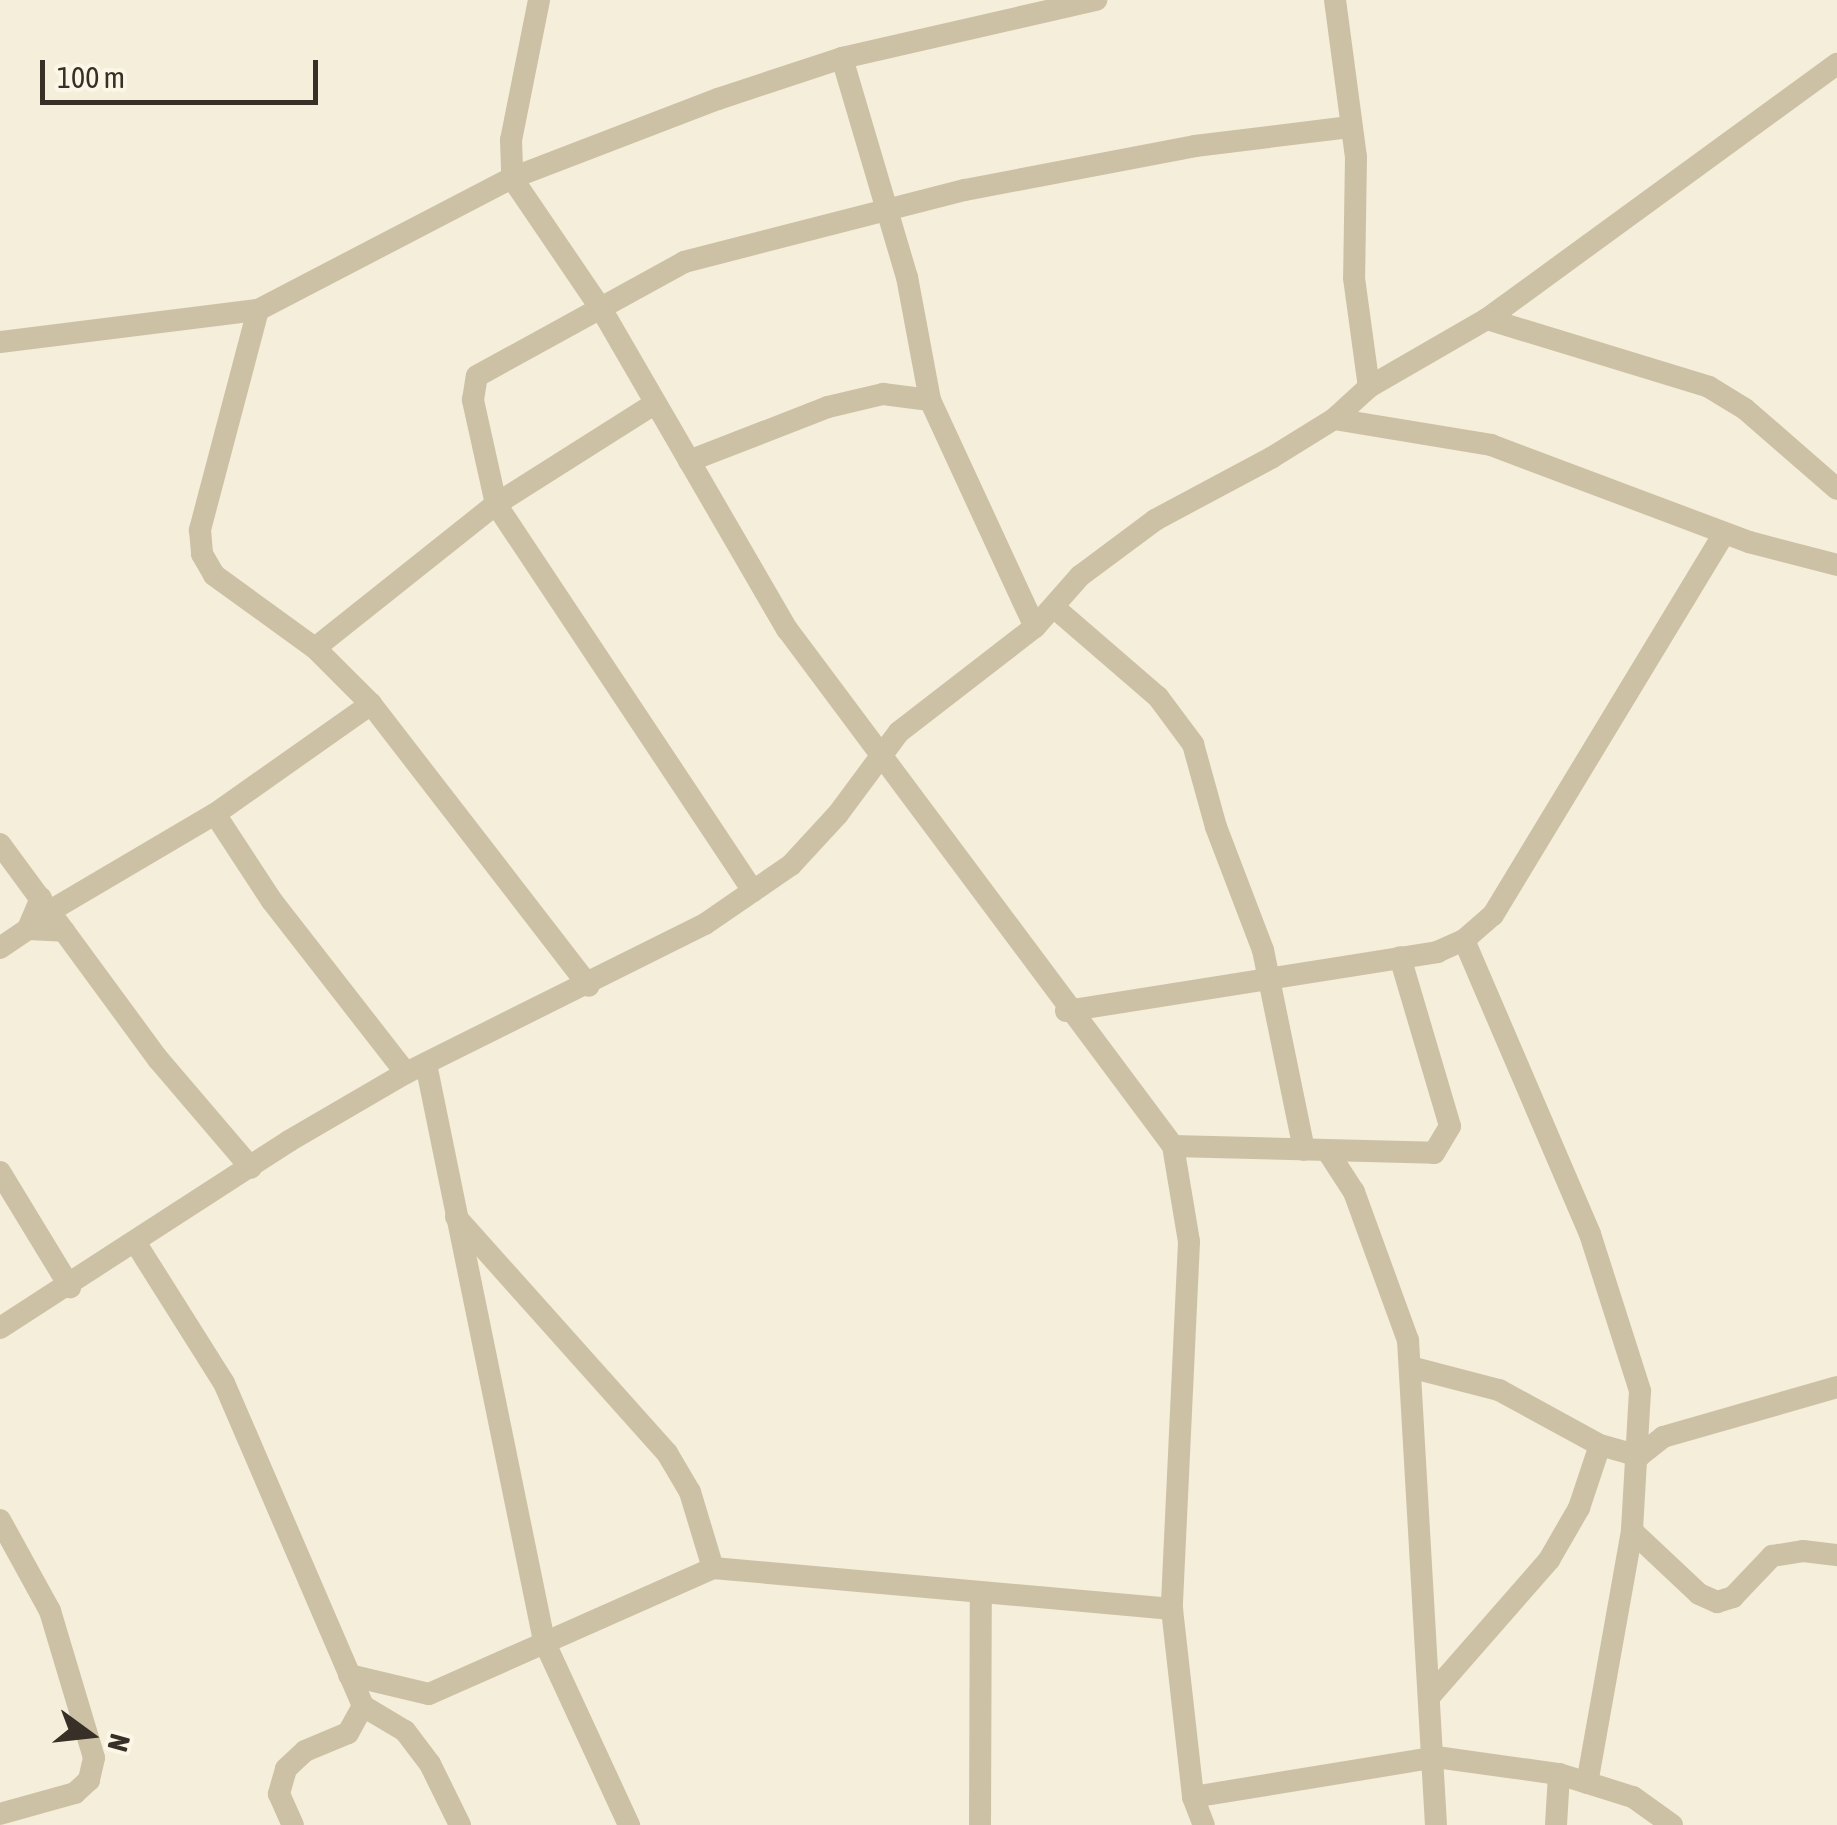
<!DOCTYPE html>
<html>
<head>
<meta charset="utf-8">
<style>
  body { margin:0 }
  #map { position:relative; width:1837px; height:1825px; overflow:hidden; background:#f4eeda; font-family:"Asap Condensed",sans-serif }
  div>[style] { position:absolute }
  .minor>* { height:22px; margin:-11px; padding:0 11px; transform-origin:11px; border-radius:11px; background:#cdc1a5 }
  span { translate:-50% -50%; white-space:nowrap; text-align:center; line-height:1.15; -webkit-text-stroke:9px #fbf6e6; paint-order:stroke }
  .north { position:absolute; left:40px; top:1685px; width:100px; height:100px; -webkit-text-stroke:8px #fbf6e6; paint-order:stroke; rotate:105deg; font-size:28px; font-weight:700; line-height:40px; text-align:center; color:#383027 }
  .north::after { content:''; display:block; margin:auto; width:35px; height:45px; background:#383027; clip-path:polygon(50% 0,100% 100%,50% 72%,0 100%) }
  .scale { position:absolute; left:40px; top:60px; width:278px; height:45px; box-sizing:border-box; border:5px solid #383027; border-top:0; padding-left:12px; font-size:30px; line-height:35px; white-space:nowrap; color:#383027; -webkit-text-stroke:8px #fbf6e6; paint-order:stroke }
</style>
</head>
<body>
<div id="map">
  <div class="minor">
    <i style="left:539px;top:0;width:143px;rotate:101.3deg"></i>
    <i style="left:511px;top:140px;width:38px;rotate:88deg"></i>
    <i style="left:512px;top:178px;width:162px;rotate:55.8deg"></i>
    <i style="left:603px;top:312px;width:367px;rotate:59.9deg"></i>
    <i style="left:787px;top:629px;width:645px;rotate:53.25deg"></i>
    <i style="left:1173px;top:1146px;width:97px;rotate:80.5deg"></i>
    <i style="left:1189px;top:1242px;width:367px;rotate:92.7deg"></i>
    <i style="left:1172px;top:1609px;width:189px;rotate:83.6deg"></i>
    <i style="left:1193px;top:1797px;width:30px;rotate:69deg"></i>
    <i style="left:1335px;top:0;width:158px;rotate:82.4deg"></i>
    <i style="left:1356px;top:157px;width:121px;rotate:90.9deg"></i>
    <i style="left:1354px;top:278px;width:110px;rotate:82.2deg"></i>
    <i style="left:842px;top:58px;width:228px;rotate:73.5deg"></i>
    <i style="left:907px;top:277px;width:125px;rotate:79.4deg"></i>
    <i style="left:930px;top:400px;width:250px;rotate:65.2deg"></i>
    <i style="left:258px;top:310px;width:228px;rotate:104.8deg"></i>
    <i style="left:200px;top:530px;width:24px;rotate:85deg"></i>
    <i style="left:202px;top:554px;width:24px;rotate:60deg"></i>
    <i style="left:214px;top:575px;width:125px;rotate:35.9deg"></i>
    <i style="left:315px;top:648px;width:79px;rotate:45deg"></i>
    <i style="left:371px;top:704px;width:356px;rotate:52.3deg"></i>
    <i style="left:1487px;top:319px;width:232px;rotate:17deg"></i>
    <i style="left:1709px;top:387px;width:42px;rotate:31.4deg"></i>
    <i style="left:1745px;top:409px;width:122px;rotate:41deg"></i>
    <i style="left:0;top:342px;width:260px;rotate:-7.1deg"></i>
    <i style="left:258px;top:310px;width:286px;rotate:-27.5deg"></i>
    <i style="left:512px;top:178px;width:221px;rotate:-21deg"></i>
    <i style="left:718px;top:99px;width:131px;rotate:-18.3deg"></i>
    <i style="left:842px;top:58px;width:261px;rotate:-12.9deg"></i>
    <i style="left:1334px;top:419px;width:159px;rotate:9.4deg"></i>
    <i style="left:1491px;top:445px;width:276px;rotate:20.6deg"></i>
    <i style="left:1749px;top:542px;width:91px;rotate:14.6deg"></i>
    <i style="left:689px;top:461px;width:149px;rotate:-21.2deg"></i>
    <i style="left:828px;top:407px;width:57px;rotate:-13.3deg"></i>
    <i style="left:883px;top:394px;width:47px;rotate:7.3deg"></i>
    <i style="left:1056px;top:609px;width:135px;rotate:40.8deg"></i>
    <i style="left:1158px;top:697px;width:59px;rotate:53.3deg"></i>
    <i style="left:1193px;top:744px;width:86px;rotate:74.5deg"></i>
    <i style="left:1216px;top:827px;width:132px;rotate:69.1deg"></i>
    <i style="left:1263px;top:950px;width:204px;rotate:78.4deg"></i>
    <i style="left:315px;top:648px;width:231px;rotate:-38.5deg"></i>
    <i style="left:496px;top:504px;width:187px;rotate:-32.3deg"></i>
    <i style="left:215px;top:814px;width:104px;rotate:56.8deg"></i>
    <i style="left:272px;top:901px;width:218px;rotate:52.1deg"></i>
    <i style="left:0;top:844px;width:267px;rotate:53.7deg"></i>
    <i style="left:158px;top:1059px;width:143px;rotate:49.5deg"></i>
    <i style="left:753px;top:891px;width:465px;rotate:-123.6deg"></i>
    <i style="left:496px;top:504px;width:107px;rotate:-102.5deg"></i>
    <i style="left:473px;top:400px;width:24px;rotate:-81deg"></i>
    <i style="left:477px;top:376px;width:236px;rotate:-28.8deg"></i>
    <i style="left:684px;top:262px;width:290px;rotate:-14.4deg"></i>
    <i style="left:965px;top:190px;width:234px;rotate:-10.8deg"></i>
    <i style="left:1195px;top:146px;width:156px;rotate:-7deg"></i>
    <i style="left:41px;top:898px;width:34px;rotate:113deg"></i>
    <i style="left:28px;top:929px;width:36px;rotate:3deg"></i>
    <i style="left:50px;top:911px;width:191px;rotate:-30.5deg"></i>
    <i style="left:215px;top:814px;width:191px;rotate:-35.2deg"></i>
    <i style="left:1464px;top:940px;width:320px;rotate:66.8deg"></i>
    <i style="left:1590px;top:1234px;width:165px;rotate:72.3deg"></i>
    <i style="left:1640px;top:1391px;width:140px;rotate:93.3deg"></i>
    <i style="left:1632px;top:1531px;width:256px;rotate:100.1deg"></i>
    <i style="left:0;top:948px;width:34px;rotate:-34deg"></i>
    <i style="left:1066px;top:1011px;width:376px;rotate:-9deg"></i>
    <i style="left:1437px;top:952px;width:30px;rotate:-24deg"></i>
    <i style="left:1464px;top:940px;width:38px;rotate:-41deg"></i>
    <i style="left:1493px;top:915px;width:446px;rotate:-58.8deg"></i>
    <i style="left:426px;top:1064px;width:589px;rotate:78.44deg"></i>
    <i style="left:544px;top:1641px;width:203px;rotate:65.2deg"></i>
    <i style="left:1173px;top:1146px;width:261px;rotate:1.5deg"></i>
    <i style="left:1434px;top:1153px;width:31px;rotate:-59deg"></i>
    <i style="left:1450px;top:1126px;width:176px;rotate:-106.5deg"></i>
    <i style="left:1328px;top:1152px;width:48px;rotate:57deg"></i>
    <i style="left:1354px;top:1192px;width:158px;rotate:70deg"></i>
    <i style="left:1408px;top:1340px;width:486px;rotate:86.7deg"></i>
    <i style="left:0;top:1172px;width:135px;rotate:58.7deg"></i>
    <i style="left:456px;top:1217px;width:317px;rotate:48.2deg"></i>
    <i style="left:667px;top:1453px;width:45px;rotate:59.5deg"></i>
    <i style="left:690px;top:1492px;width:79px;rotate:73.2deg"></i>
    <i style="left:137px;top:1245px;width:163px;rotate:57.8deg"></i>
    <i style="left:224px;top:1383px;width:352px;rotate:66.7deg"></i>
    <i style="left:363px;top:1706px;width:31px;rotate:119deg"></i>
    <i style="left:348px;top:1733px;width:47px;rotate:157.3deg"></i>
    <i style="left:305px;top:1751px;width:26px;rotate:137deg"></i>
    <i style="left:286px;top:1769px;width:26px;rotate:106deg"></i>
    <i style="left:279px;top:1794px;width:34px;rotate:66deg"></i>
    <i style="left:0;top:1328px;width:344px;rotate:-32.9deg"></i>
    <i style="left:289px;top:1141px;width:135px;rotate:-30.2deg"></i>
    <i style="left:406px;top:1073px;width:334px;rotate:-26.5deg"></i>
    <i style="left:705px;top:924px;width:58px;rotate:-34.5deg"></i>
    <i style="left:753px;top:891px;width:46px;rotate:-34.4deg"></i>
    <i style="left:791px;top:865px;width:69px;rotate:-47.3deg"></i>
    <i style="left:838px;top:814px;width:102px;rotate:-53.4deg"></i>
    <i style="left:899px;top:732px;width:172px;rotate:-37.7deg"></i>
    <i style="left:1035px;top:627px;width:68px;rotate:-48.6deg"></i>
    <i style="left:1080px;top:576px;width:94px;rotate:-36.7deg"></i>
    <i style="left:1155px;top:520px;width:132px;rotate:-28.1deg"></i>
    <i style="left:1271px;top:458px;width:74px;rotate:-31.8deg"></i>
    <i style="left:1334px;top:419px;width:47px;rotate:-42.4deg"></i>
    <i style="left:1369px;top:387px;width:136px;rotate:-30deg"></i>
    <i style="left:1487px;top:319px;width:433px;rotate:-36.1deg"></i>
    <i style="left:1410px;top:1367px;width:92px;rotate:14.5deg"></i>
    <i style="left:1499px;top:1390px;width:115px;rotate:28.6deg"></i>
    <i style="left:1600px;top:1445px;width:41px;rotate:15.8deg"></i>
    <i style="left:1639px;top:1456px;width:31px;rotate:-38deg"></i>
    <i style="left:1663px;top:1437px;width:181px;rotate:-16deg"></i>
    <i style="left:0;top:1520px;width:104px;rotate:61.2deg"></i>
    <i style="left:50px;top:1611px;width:153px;rotate:73.3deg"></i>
    <i style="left:94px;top:1758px;width:23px;rotate:103deg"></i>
    <i style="left:89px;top:1780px;width:19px;rotate:137deg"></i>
    <i style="left:75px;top:1793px;width:78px;rotate:164.4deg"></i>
    <i style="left:1632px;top:1531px;width:92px;rotate:43.2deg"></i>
    <i style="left:1699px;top:1594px;width:20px;rotate:24deg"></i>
    <i style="left:1717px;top:1602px;width:17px;rotate:-17deg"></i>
    <i style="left:1733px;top:1597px;width:57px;rotate:-46.4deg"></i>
    <i style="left:1772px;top:1556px;width:31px;rotate:-9deg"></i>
    <i style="left:1803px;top:1551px;width:34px;rotate:7deg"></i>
    <i style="left:349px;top:1675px;width:82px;rotate:13.4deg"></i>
    <i style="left:429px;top:1694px;width:311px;rotate:-23.9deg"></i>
    <i style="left:713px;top:1568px;width:461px;rotate:5.1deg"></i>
    <i style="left:1430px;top:1696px;width:181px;rotate:-48.8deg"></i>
    <i style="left:1549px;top:1560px;width:60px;rotate:-60deg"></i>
    <i style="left:1579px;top:1508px;width:66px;rotate:-71.6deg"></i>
    <i style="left:363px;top:1706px;width:49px;rotate:30.8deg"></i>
    <i style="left:405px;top:1731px;width:41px;rotate:52.9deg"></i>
    <i style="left:430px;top:1764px;width:68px;rotate:63.8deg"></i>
    <i style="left:1193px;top:1797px;width:246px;rotate:-9.3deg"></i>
    <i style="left:1436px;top:1757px;width:124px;rotate:7.9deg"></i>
    <i style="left:1559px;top:1774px;width:77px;rotate:17.3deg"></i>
    <i style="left:1633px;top:1797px;width:48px;rotate:35.7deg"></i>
    <i style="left:980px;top:1825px;width:232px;rotate:-89.8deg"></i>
    <i style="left:1556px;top:1825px;width:51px;rotate:-86.6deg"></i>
  </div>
  <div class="north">N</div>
  <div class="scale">100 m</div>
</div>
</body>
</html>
